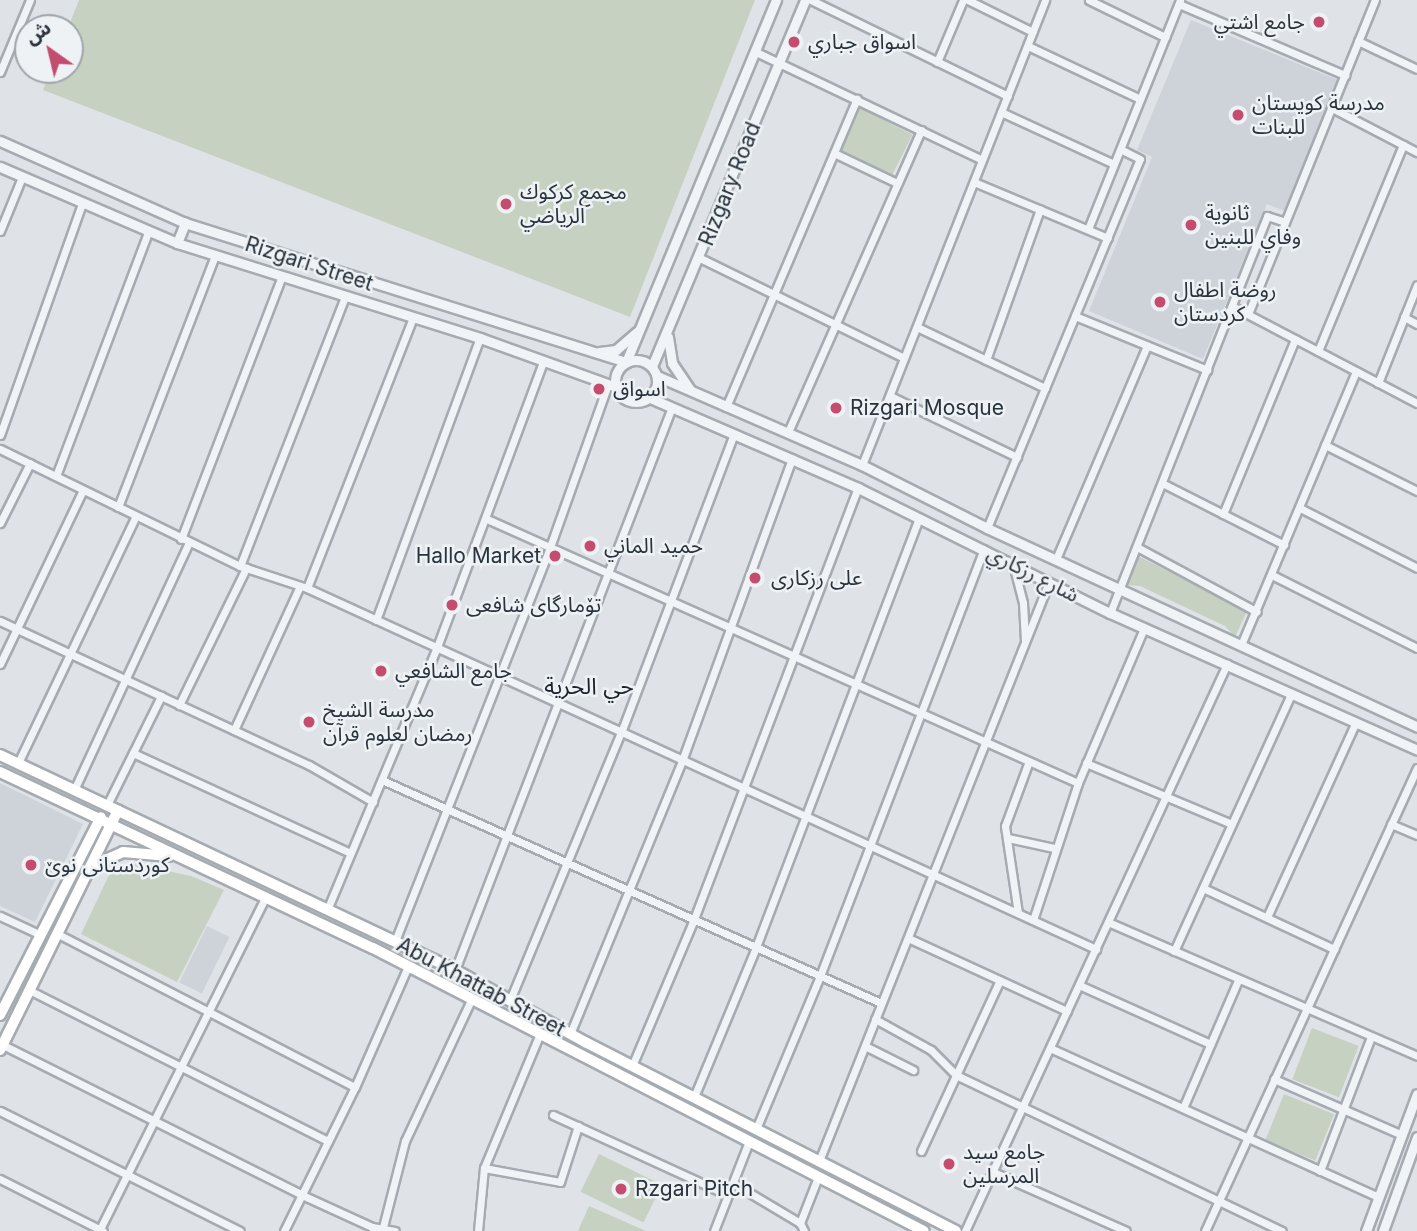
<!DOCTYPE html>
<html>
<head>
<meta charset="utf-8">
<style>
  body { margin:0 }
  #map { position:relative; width:1417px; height:1231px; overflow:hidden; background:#dfe3e7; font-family:Inter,"Noto Sans Arabic",sans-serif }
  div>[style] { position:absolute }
  .built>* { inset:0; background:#cdd3d9; transform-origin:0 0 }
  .green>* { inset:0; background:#c7d1c1; transform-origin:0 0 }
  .roads { filter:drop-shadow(2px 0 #a5abb1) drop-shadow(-2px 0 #a5abb1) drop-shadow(0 2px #a5abb1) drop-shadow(0 -2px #a5abb1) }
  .minor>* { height:7px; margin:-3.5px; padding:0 3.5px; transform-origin:3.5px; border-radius:3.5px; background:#f1f4f6 }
  .tertiary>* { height:9px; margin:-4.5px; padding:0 4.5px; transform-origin:4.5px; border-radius:4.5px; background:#f1f4f6 }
  .tertiary>.ring { margin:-4.5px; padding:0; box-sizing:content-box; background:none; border:9px solid #f1f4f6; border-radius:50% }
  .secondary>* { height:10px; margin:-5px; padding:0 5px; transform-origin:5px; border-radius:5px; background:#fff }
  .dots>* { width:19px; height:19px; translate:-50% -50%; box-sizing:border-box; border:4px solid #eef2f5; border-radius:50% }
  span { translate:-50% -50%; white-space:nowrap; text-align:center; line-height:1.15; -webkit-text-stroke:5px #eef2f5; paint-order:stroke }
  .poi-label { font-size:21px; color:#29333d }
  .right { translate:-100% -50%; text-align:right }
  .left { translate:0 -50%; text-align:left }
  .street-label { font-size:21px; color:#29333d }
  .neighbourhood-label { font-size:23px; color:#1b242e }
  .north { position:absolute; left:14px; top:14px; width:70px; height:70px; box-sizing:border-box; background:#eef2f5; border:2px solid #9fa6ab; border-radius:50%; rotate:326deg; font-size:19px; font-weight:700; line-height:28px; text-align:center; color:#29333d }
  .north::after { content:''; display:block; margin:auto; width:24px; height:32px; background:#c44c6e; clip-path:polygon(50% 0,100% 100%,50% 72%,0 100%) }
</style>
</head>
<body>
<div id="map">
  <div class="built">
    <i style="clip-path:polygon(1191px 20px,1338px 80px,1285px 211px,1267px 204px,1203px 359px,1089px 311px,1152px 157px,1137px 150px)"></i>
    <i style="clip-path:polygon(0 783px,83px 824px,35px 922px,0 906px)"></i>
    <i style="left:207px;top:926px;width:25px;height:63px;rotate:26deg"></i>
  </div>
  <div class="green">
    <i style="clip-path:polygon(79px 0,755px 0,630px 317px,43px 90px,51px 70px,70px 70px,68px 28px)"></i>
    <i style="left:860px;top:108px;width:59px;height:47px;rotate:27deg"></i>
    <i style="clip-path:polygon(1138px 556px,1247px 611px,1235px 637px,1225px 626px,1140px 586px,1126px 585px)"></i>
    <i style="clip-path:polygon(134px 864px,191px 876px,224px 890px,177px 982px,81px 934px,110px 873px)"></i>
    <i style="left:1312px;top:1028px;width:50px;height:55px;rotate:21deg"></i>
    <i style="left:1284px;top:1094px;width:54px;height:50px;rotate:22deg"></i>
    <i style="left:599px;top:1154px;width:70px;height:42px;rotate:26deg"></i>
    <i style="clip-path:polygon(589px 1206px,646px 1231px,578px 1231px)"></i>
  </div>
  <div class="roads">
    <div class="minor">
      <i style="left:811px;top:0;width:219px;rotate:26deg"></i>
      <i style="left:968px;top:0;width:72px;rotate:26.2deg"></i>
      <i style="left:1089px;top:0;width:85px;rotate:26deg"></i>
      <i style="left:1179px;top:4px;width:181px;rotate:23.2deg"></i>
      <i style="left:1358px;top:41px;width:65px;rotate:25.4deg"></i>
      <i style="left:1028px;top:46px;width:124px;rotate:25.3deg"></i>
      <i style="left:756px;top:52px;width:250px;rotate:25.5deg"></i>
      <i style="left:937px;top:62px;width:67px;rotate:-67.2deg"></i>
      <i style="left:0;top:72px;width:78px;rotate:-67.4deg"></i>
      <i style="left:1332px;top:108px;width:96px;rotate:27.4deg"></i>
      <i style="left:1001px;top:112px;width:124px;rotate:24.7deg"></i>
      <i style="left:834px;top:153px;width:70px;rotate:25.5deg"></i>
      <i style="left:974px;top:182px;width:145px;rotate:22.7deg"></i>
      <i style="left:1088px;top:229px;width:247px;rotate:-68.1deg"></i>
      <i style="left:0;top:231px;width:58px;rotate:-67.8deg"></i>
      <i style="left:700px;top:258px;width:227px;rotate:26.1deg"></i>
      <i style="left:1232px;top:306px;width:209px;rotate:27.7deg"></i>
      <i style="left:1248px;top:314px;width:339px;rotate:-68deg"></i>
      <i style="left:1075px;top:316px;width:143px;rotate:22.2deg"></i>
      <i style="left:1404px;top:317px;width:15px;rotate:28deg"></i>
      <i style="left:917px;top:327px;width:142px;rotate:25.5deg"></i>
      <i style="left:1318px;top:351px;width:223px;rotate:-67.6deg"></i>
      <i style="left:986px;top:360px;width:160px;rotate:-70.3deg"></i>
      <i style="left:1378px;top:383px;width:105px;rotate:-68.3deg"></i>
      <i style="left:890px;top:396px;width:141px;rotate:25.7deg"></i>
      <i style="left:726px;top:407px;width:335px;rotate:-67deg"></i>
      <i style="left:788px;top:432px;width:330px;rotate:-66.2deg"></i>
      <i style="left:0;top:435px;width:245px;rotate:-70.5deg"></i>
      <i style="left:1325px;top:445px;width:103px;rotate:26.6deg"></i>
      <i style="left:0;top:449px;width:267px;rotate:26deg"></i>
      <i style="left:240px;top:566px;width:71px;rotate:18.2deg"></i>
      <i style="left:307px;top:588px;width:868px;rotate:24.59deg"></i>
      <i style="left:862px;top:465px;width:500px;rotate:-68.5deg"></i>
      <i style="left:56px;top:476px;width:261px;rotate:-69.3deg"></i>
      <i style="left:1162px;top:483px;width:137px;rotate:26.9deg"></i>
      <i style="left:118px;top:507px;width:270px;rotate:-68.9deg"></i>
      <i style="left:1300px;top:508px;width:131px;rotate:27.1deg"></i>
      <i style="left:1223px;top:514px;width:189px;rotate:-67.6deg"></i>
      <i style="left:487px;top:519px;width:647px;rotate:24.07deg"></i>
      <i style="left:0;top:523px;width:67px;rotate:-63.4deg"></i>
      <i style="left:987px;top:528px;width:399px;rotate:-67.5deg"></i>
      <i style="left:1140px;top:159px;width:22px;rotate:-153deg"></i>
      <i style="left:181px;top:539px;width:282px;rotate:-69deg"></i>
      <i style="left:1137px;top:547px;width:136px;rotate:28.4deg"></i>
      <i style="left:1056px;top:559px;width:232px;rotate:-66.9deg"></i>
      <i style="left:1013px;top:564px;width:40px;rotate:75.6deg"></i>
      <i style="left:1023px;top:603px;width:36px;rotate:87deg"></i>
      <i style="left:240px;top:566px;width:290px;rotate:-68.7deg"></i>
      <i style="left:1272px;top:575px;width:162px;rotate:26.7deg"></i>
      <i style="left:307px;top:588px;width:291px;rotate:-68.6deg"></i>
      <i style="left:1110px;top:613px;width:427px;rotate:-68.4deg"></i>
      <i style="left:1267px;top:216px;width:19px;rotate:18deg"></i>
      <i style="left:376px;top:620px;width:301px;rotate:-69.8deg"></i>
      <i style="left:0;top:621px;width:341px;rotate:25deg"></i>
      <i style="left:309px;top:765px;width:74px;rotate:30deg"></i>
      <i style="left:1241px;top:645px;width:297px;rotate:-67.2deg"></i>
      <i style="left:0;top:664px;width:193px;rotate:-64.5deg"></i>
      <i style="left:179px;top:705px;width:153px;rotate:-63.9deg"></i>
      <i style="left:234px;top:730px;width:158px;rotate:-65.4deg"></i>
      <i style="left:133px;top:753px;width:239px;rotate:24.7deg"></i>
      <i style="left:18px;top:763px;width:274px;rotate:-64.5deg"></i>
      <i style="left:1086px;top:763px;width:158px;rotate:22.7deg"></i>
      <i style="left:382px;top:780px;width:547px;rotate:24.08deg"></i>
      <i style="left:74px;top:790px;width:273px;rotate:-65.1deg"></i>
      <i style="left:107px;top:805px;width:122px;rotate:-63.6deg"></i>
      <i style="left:1391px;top:824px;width:28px;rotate:23deg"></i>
      <i style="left:1008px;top:838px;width:47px;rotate:12.3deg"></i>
      <i style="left:1203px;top:888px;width:145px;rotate:25deg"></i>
      <i style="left:327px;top:910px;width:285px;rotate:-67.3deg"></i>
      <i style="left:437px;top:647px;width:306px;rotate:-69.6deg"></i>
      <i style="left:1018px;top:913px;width:88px;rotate:-98.5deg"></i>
      <i style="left:1005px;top:826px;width:69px;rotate:-69.7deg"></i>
      <i style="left:0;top:916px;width:45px;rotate:24.9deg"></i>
      <i style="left:1267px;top:917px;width:212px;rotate:-65.5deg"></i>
      <i style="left:1033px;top:920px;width:144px;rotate:-71.8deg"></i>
      <i style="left:1078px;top:783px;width:168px;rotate:-66.9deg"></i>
      <i style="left:1108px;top:922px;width:337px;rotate:23.4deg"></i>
      <i style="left:58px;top:934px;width:334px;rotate:27.3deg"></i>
      <i style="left:908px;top:938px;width:175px;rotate:24.7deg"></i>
      <i style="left:395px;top:941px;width:423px;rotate:-68.5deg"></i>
      <i style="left:550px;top:547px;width:173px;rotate:-70.4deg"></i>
      <i style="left:1174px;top:951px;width:282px;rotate:-65.5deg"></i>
      <i style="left:455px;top:970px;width:603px;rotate:-68.92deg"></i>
      <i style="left:1079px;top:985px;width:144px;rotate:24.2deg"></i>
      <i style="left:29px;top:990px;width:335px;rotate:26.8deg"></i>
      <i style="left:510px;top:1000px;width:292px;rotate:-67.5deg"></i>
      <i style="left:622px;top:730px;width:316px;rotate:-69.3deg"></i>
      <i style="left:875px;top:1019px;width:64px;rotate:29deg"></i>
      <i style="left:931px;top:1050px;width:35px;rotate:45deg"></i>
      <i style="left:956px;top:1075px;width:361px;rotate:25.6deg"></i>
      <i style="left:570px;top:1034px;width:298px;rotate:-67.7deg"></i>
      <i style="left:683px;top:758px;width:319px;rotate:-70deg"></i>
      <i style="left:3px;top:1045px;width:335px;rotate:26.6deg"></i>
      <i style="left:302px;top:1195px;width:77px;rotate:24.6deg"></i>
      <i style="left:372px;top:1227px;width:23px;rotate:10deg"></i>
      <i style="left:865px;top:1046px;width:54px;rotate:26.6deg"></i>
      <i style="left:1050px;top:1048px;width:360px;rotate:24.4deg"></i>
      <i style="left:632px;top:1066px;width:160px;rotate:-67.1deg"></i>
      <i style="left:694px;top:919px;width:461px;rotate:-69.2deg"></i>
      <i style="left:1274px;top:1079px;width:140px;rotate:23.6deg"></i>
      <i style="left:694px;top:1097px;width:162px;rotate:-67.5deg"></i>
      <i style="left:756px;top:947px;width:459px;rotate:-69.2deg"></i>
      <i style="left:1183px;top:1108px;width:139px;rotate:-66.7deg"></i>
      <i style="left:0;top:1111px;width:268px;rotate:26.6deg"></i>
      <i style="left:553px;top:1115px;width:192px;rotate:24.6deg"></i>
      <i style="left:756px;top:1129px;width:166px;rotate:-67.3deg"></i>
      <i style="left:820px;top:976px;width:457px;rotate:-69deg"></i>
      <i style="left:921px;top:1151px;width:188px;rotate:-65.2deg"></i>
      <i style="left:819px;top:1161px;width:623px;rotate:-68.34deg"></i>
      <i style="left:484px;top:1168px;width:77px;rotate:10.4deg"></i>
      <i style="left:560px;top:1182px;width:59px;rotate:-72.2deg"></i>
      <i style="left:1320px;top:1171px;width:143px;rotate:-69.2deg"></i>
      <i style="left:993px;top:1172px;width:145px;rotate:23.9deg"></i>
      <i style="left:0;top:1179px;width:115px;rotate:26.8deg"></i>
      <i style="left:733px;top:1183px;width:78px;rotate:30.8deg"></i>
      <i style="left:800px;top:1223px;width:9px;rotate:63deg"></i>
      <i style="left:800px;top:1223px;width:49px;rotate:-68.6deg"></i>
      <i style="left:99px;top:1231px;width:372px;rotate:-63.5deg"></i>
      <i style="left:284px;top:1231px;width:161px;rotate:-63.8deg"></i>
      <i style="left:355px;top:1087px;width:132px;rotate:-66.3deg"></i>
      <i style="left:382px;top:1231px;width:93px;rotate:-75.7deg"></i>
      <i style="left:405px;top:1141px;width:156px;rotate:-64.9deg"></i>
      <i style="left:478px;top:1231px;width:63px;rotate:-84.6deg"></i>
      <i style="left:484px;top:1168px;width:143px;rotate:-67.4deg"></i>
      <i style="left:714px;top:1231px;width:97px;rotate:-68.7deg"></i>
      <i style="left:965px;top:1231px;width:625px;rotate:-65.2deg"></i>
      <i style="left:1205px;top:1231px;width:509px;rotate:-65.4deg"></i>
    </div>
    <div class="tertiary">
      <i style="left:0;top:141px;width:202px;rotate:23.9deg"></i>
      <i style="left:185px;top:223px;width:462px;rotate:17.5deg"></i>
      <i style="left:626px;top:362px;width:392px;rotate:-67.5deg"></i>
      <i style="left:0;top:167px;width:193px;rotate:23.2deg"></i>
      <i style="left:177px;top:243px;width:318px;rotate:17.4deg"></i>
      <i style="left:480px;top:338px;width:145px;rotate:19.8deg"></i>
      <i style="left:177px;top:243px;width:22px;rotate:-68deg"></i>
      <i style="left:668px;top:337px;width:26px;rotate:81deg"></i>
      <i style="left:672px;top:363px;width:32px;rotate:56deg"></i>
      <i style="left:599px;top:352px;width:17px;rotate:-7deg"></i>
      <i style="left:616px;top:350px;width:28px;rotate:-41deg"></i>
      <i class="ring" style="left:615px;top:360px;width:33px;height:33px"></i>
      <i style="left:652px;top:366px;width:397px;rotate:-67.3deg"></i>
      <i style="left:657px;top:376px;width:223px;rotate:23.5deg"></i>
      <i style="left:862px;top:465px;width:140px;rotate:26.7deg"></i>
      <i style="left:987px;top:528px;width:474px;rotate:24.8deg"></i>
      <i style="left:650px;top:398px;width:227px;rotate:23.4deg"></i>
      <i style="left:858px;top:488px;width:281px;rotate:26.4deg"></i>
      <i style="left:1110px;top:613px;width:336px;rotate:24deg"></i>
      <i style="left:1366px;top:1231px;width:146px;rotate:-69.6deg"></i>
      <i style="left:1383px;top:1231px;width:100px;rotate:-70.1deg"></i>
    </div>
    <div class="secondary">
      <i style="left:0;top:755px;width:503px;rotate:25.29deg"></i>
      <i style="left:455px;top:970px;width:149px;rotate:29deg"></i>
      <i style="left:585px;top:1042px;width:416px;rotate:27deg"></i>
      <i style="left:0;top:772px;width:412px;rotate:25.3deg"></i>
      <i style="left:373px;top:948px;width:619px;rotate:27.19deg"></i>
      <i style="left:94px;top:865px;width:32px;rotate:-24deg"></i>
      <i style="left:123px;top:852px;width:46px;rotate:5deg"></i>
      <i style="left:0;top:1015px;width:222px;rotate:-63deg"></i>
      <i style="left:0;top:1050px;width:267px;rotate:-63.8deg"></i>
    </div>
  </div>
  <div class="dots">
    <i style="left:1319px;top:22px;background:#c44c6e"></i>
    <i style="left:794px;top:42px;background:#c44c6e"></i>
    <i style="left:1238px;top:115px;background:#c44c6e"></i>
    <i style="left:506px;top:204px;background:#c44c6e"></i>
    <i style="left:1191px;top:225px;background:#c44c6e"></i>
    <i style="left:1160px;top:302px;background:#c44c6e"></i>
    <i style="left:599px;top:389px;background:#c44c6e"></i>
    <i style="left:836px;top:408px;background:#c44c6e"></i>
    <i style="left:590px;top:546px;background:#c44c6e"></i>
    <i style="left:555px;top:556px;background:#c44c6e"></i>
    <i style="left:755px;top:578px;background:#c44c6e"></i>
    <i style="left:452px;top:605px;background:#c44c6e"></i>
    <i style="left:381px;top:671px;background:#c44c6e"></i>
    <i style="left:309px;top:722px;background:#c44c6e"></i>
    <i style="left:31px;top:865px;background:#c44c6e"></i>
    <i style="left:949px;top:1164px;background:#c44c6e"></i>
    <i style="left:621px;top:1189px;background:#c44c6e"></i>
  </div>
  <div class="poi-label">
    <span class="right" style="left:1305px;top:22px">جامع اشتي</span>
    <span class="left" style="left:808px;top:42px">اسواق جباري</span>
    <span class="left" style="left:1252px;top:115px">مدرسة كويستان<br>للبنات</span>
    <span class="left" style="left:520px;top:204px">مجمع كركوك<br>الرياضي</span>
    <span class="left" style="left:1205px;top:225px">ثانوية<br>وفاي للبنين</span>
    <span class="left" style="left:1174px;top:302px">روضة اطفال<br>كردستان</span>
    <span class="left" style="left:613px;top:389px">اسواق</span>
    <span class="left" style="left:850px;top:408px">Rizgari Mosque</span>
    <span class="left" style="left:604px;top:546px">حميد الماني</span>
    <span class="right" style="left:541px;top:556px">Hallo Market</span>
    <span class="left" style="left:771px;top:578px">على رزكارى</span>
    <span class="left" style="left:466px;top:605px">تۆمارگاى شافعى</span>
    <span class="left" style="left:395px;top:671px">جامع الشافعي</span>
    <span class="left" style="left:323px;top:722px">مدرسة الشيخ<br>رمضان لعلوم قرآن</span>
    <span class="left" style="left:45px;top:865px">کوردستانی نوێ</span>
    <span class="left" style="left:963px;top:1164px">جامع سيد<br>المرسلين</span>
    <span class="left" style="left:635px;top:1189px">Rzgari Pitch</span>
  </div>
  <div class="street-label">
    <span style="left:730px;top:184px;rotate:-68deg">Rizgary Road</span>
    <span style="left:309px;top:264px;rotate:18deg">Rizgari Street</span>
    <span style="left:1033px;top:574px;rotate:27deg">شارع رزكاري</span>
    <span style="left:481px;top:987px;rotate:28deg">Abu Khattab Street</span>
  </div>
  <div class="neighbourhood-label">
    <span style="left:589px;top:686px">حي الحرية</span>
  </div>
  <div class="north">ش</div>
</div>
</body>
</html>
